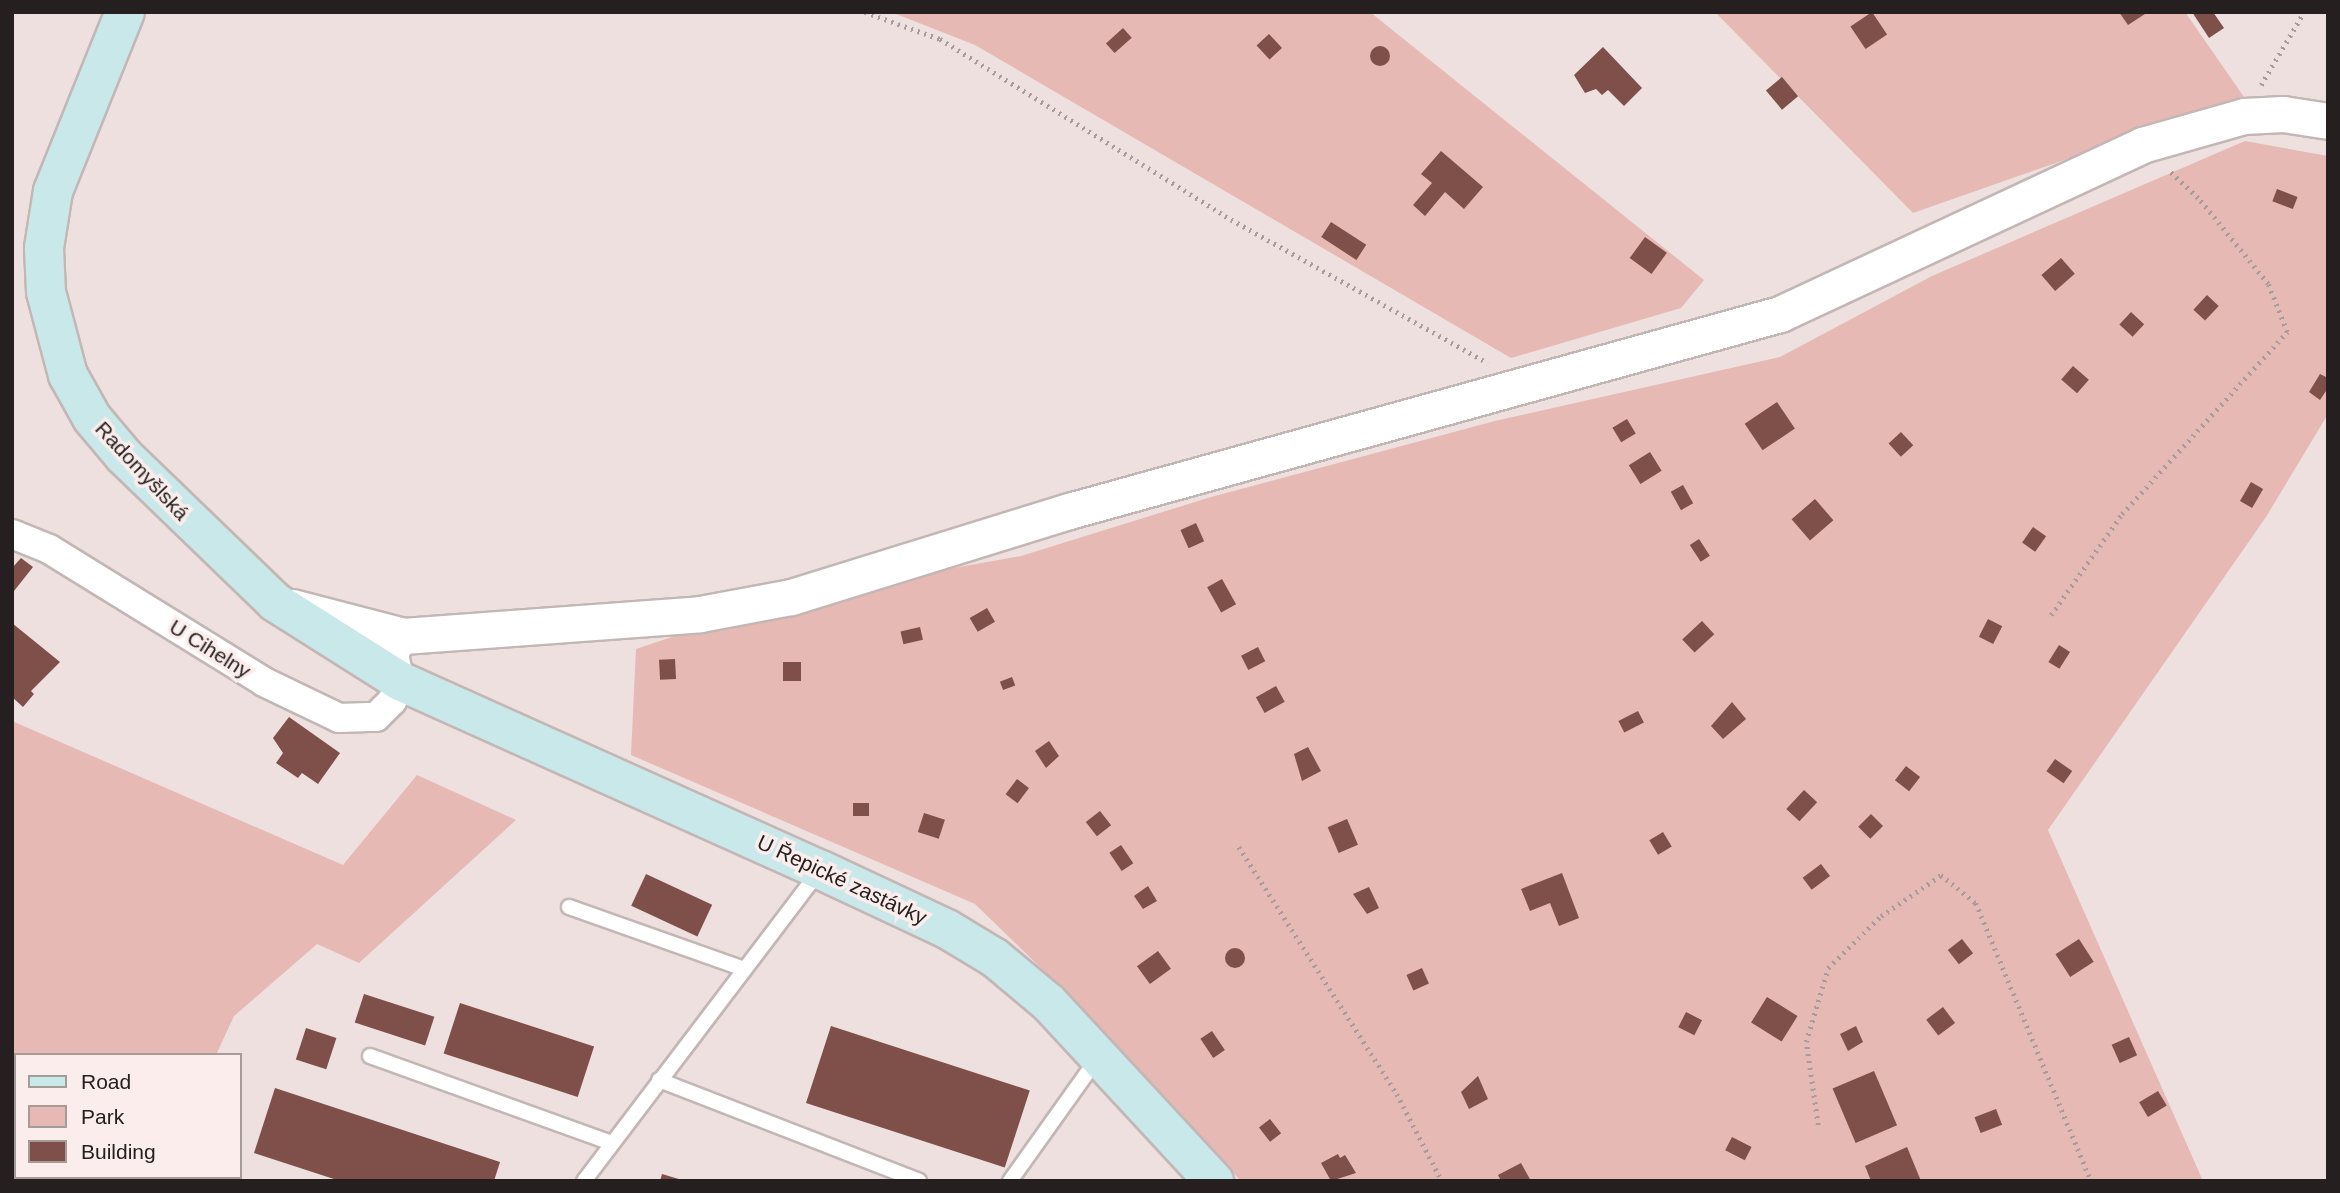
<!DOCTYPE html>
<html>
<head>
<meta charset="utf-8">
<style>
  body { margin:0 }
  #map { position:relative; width:2340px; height:1193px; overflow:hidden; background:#ede0de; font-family:Arial,sans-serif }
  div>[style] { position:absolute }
  .green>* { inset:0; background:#e6b9b4 }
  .building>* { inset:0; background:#7f4f4a; transform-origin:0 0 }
  .round { border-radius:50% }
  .path>* { height:4.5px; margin-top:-2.25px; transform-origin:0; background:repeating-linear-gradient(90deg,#a69c9b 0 2px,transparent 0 7px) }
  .roads { filter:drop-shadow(2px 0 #c3b7b5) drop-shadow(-2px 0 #c3b7b5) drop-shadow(0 2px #c3b7b5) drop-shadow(0 -2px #c3b7b5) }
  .service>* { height:14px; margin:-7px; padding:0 7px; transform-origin:7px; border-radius:7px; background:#fff }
  .minor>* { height:28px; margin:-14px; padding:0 14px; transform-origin:14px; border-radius:14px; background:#fff }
  .tertiary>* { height:35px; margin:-17.5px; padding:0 17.5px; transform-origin:17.5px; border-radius:17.5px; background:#fff }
  .secondary>* { height:38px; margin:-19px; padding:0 19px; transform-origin:19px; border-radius:19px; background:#c9e8e9 }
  span { translate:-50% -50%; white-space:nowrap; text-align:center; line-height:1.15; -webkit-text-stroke:7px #faedeb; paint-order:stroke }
  .street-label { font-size:21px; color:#25201f }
  .frame { position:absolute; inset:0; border:14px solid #25201f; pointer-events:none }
  .legend { position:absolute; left:14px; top:1053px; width:228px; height:126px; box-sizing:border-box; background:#faedeb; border:2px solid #a59b99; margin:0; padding:9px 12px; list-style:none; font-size:21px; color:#25201f }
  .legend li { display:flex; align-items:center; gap:14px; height:35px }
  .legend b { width:35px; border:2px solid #a59b99 }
</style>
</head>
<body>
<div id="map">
  <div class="green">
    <i style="clip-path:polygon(891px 12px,1370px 12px,1704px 280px,1681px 308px,1511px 358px,975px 45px)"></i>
    <i style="clip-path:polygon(1715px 12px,2185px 12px,2244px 97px,1913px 213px)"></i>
    <i style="clip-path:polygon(2245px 141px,2328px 156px,2328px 414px,2266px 517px,2048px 830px,2203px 1181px,1241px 1181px,1078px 1004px,975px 904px,631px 755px,636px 649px,791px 597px,1021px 556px,1211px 497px,1495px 421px,1780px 357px,1932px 276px)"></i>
    <i style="clip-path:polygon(12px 721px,343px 865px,417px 775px,516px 820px,359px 963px,317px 944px,234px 1016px,216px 1055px,16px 1055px,16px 1177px,109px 1177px,12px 1181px)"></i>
  </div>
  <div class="building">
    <i style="left:1872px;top:12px;width:27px;height:26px;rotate:56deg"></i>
    <i style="clip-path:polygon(2119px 12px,2148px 12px,2128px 25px)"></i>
    <i style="clip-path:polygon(2192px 12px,2213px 12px,2224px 28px,2209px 38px)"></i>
    <i style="left:1123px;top:28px;width:13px;height:23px;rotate:48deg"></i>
    <i style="left:1269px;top:34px;width:19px;height:17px;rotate:47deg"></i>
    <i class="round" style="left:1370px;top:46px;width:20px;height:20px"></i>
    <i style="clip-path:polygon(1603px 47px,1642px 88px,1624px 106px,1608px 90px,1602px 95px,1596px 89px,1585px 93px,1574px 75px)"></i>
    <i style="left:1782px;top:77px;width:25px;height:21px;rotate:50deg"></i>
    <i style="clip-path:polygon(1441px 151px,1483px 187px,1464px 209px,1445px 192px,1425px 216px,1413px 205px,1432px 183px,1421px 174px)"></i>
    <i style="left:2277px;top:189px;width:22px;height:13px;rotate:21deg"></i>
    <i style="left:1331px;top:222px;width:42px;height:18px;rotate:33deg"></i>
    <i style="left:1645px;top:237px;width:27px;height:26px;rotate:36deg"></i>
    <i style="left:2061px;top:258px;width:21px;height:26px;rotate:49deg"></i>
    <i style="left:2207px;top:295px;width:16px;height:20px;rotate:43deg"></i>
    <i style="left:2131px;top:312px;width:18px;height:17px;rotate:43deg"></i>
    <i style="left:2073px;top:366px;width:21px;height:18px;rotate:41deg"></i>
    <i style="clip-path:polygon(2320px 374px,2328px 378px,2328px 388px,2320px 400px,2309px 392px)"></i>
    <i style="left:1777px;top:402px;width:32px;height:39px;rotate:56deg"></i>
    <i style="left:1627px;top:419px;width:17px;height:17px;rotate:59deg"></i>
    <i style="left:1901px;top:432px;width:18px;height:17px;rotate:47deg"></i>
    <i style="left:1650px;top:452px;width:22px;height:25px;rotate:58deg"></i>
    <i style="left:2251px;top:482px;width:14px;height:22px;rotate:30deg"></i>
    <i style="left:1683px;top:485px;width:21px;height:14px;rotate:61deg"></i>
    <i style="left:1815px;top:499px;width:28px;height:31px;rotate:49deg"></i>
    <i style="left:1196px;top:523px;width:20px;height:17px;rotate:66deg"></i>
    <i style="left:2033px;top:527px;width:16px;height:19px;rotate:35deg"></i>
    <i style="left:1699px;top:539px;width:20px;height:11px;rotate:57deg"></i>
    <i style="clip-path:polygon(21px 558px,33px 567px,14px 591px,12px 568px)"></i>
    <i style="left:1222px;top:579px;width:29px;height:17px;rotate:61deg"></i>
    <i style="left:987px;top:608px;width:16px;height:20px;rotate:60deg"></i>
    <i style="left:1988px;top:619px;width:16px;height:20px;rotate:27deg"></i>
    <i style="left:1702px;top:621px;width:18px;height:27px;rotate:47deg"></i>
    <i style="clip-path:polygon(12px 623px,60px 662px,31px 691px,34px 694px,23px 707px,12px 697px)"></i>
    <i style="left:920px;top:627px;width:13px;height:20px;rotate:77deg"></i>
    <i style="left:2059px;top:645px;width:13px;height:20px;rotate:32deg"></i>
    <i style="left:1258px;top:647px;width:16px;height:19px;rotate:63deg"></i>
    <i style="left:675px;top:659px;width:20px;height:16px;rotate:87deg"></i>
    <i style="left:783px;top:662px;width:18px;height:19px"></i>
    <i style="left:1012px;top:677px;width:9px;height:13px;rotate:69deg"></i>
    <i style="left:1276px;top:686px;width:18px;height:23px;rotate:61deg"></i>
    <i style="clip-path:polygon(1732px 702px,1746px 719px,1723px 739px,1711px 726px)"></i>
    <i style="left:1638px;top:711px;width:13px;height:22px;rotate:63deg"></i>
    <i style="clip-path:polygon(289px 717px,340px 753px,318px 784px,302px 773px,298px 778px,276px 763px,283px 753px,273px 738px)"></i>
    <i style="clip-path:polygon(1049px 741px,1059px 756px,1046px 768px,1035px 751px)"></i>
    <i style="clip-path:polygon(1308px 747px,1321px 771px,1302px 781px,1294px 754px)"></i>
    <i style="left:2055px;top:759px;width:21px;height:15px;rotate:35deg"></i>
    <i style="left:1906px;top:766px;width:18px;height:18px;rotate:38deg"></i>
    <i style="left:1017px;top:779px;width:15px;height:19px;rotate:37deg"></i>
    <i style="left:1804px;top:790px;width:18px;height:26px;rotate:43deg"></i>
    <i style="left:853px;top:803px;width:16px;height:13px"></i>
    <i style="left:1100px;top:811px;width:18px;height:18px;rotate:52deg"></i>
    <i style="left:924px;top:813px;width:22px;height:20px;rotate:18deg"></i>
    <i style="left:1871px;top:814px;width:17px;height:18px;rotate:45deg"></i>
    <i style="left:1347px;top:819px;width:28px;height:21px;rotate:67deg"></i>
    <i style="left:1663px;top:832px;width:17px;height:16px;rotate:59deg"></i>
    <i style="left:1121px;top:845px;width:22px;height:14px;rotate:56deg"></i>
    <i style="left:1821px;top:864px;width:15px;height:23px;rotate:53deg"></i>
    <i style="clip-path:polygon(1562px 873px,1579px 918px,1559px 926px,1550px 903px,1530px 911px,1521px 889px)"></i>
    <i style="left:646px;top:874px;width:73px;height:35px;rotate:25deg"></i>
    <i style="clip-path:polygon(1148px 886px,1157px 901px,1143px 909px,1134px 896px)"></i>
    <i style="clip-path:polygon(1369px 887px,1379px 908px,1367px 914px,1353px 894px)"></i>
    <i style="left:1962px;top:939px;width:18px;height:18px;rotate:52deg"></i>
    <i style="left:2079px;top:939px;width:27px;height:28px;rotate:57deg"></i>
    <i class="round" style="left:1225px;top:948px;width:20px;height:20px"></i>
    <i style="left:1158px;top:951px;width:22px;height:26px;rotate:54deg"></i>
    <i style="left:1422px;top:968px;width:17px;height:17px;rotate:66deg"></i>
    <i style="left:364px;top:994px;width:74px;height:30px;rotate:18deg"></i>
    <i style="left:1767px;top:997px;width:36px;height:30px;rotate:32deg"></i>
    <i style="left:460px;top:1003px;width:141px;height:53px;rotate:18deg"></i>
    <i style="left:1943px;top:1007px;width:20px;height:21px;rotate:53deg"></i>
    <i style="left:1686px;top:1012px;width:18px;height:17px;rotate:27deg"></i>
    <i style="left:831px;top:1026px;width:209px;height:81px;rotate:18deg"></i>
    <i style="clip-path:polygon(1856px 1026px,1863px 1042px,1848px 1051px,1840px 1034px)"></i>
    <i style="left:306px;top:1028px;width:32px;height:33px;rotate:18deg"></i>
    <i style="left:1212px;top:1031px;width:23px;height:14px;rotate:56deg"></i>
    <i style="left:2129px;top:1037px;width:20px;height:19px;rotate:66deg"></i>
    <i style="left:1874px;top:1071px;width:59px;height:45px;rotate:67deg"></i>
    <i style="clip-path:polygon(1478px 1076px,1488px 1099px,1469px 1109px,1461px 1092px)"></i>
    <i style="clip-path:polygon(275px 1088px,500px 1162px,494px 1181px,340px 1181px,254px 1153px)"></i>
    <i style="left:2158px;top:1091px;width:17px;height:22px;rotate:59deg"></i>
    <i style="left:1996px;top:1109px;width:17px;height:23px;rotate:69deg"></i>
    <i style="left:1270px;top:1119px;width:18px;height:14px;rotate:52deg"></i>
    <i style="left:1732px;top:1137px;width:22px;height:15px;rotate:27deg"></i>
    <i style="clip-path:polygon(1907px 1147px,1921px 1181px,1871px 1181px,1865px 1166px)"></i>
    <i style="clip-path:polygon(1338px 1154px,1340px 1158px,1345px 1155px,1356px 1173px,1331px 1181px,1321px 1163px)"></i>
    <i style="clip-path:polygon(1521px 1163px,1531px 1181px,1501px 1181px,1498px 1175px)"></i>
    <i style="clip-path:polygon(662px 1174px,682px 1180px,682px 1181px,660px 1181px)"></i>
  </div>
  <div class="path">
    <i style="left:865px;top:12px;width:80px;rotate:19.8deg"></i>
    <i style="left:940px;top:39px;width:335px;rotate:31.8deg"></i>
    <i style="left:1225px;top:216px;width:301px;rotate:29.2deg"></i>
    <i style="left:2261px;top:85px;width:85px;rotate:-59.5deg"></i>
    <i style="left:2051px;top:615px;width:123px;rotate:-54.9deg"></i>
    <i style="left:2122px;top:514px;width:246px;rotate:-47.8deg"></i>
    <i style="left:2287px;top:332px;width:52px;rotate:-111.6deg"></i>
    <i style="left:2268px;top:284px;width:111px;rotate:-129.1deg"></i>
    <i style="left:2198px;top:198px;width:41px;rotate:-137deg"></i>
    <i style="left:1239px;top:847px;width:293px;rotate:57.4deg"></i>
    <i style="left:1397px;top:1094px;width:98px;rotate:62.7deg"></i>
    <i style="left:1818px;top:1125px;width:84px;rotate:-98.2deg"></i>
    <i style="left:1806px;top:1042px;width:77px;rotate:-73.4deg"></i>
    <i style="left:1828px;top:968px;width:74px;rotate:-44.5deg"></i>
    <i style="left:1881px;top:916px;width:73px;rotate:-34.3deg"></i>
    <i style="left:1941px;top:875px;width:45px;rotate:38.7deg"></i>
    <i style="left:1976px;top:903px;width:301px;rotate:67.5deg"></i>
  </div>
  <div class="roads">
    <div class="service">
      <i style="left:569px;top:907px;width:186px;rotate:19.5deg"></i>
      <i style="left:370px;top:1056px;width:256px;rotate:19.8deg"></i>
      <i style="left:659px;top:1080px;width:279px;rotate:21.2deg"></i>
      <i style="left:584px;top:1181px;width:387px;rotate:-52.8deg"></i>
      <i style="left:1010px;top:1181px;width:150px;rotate:-54.5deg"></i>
    </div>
    <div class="minor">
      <i style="left:12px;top:534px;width:40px;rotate:22deg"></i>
      <i style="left:49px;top:549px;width:253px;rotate:31.7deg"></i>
      <i style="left:264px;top:682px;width:83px;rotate:25.6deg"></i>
      <i style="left:339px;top:718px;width:37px;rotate:-2deg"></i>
      <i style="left:376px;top:717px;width:23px;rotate:-45deg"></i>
      <i style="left:392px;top:701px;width:22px;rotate:-68deg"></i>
      <i style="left:400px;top:681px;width:27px;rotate:-103deg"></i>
      <i style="left:394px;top:655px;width:21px;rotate:-65deg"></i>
    </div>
    <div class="tertiary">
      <i style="left:292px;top:607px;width:115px;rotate:14.6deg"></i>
      <i style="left:403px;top:636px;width:298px;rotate:-4.2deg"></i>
      <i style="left:700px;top:614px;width:93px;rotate:-10.6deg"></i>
      <i style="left:791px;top:597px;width:291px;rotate:-17.2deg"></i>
      <i style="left:1069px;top:511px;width:738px;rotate:-15.49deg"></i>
      <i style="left:1780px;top:314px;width:400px;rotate:-25deg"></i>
      <i style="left:2142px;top:145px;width:106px;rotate:-15.9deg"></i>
      <i style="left:2244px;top:116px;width:39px;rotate:-3deg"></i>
      <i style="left:2283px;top:114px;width:46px;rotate:8.8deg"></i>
    </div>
    <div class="secondary">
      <i style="left:125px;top:12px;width:193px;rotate:111.9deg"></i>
      <i style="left:53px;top:191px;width:58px;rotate:99deg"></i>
      <i style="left:44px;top:248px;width:44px;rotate:87.4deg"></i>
      <i style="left:46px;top:292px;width:86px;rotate:75.2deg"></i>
      <i style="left:68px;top:375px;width:49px;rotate:60.8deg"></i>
      <i style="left:92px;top:418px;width:50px;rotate:49.9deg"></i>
      <i style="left:124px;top:456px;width:210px;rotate:44deg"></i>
      <i style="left:275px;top:602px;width:148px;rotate:32.3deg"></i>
      <i style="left:400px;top:681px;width:461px;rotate:24.2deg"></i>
      <i style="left:821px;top:870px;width:139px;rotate:25.1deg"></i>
      <i style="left:947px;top:929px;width:56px;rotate:31.1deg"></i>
      <i style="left:995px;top:958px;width:70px;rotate:39.8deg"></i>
      <i style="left:1049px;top:1003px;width:243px;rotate:47.2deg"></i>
    </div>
  </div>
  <div class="street-label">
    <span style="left:142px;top:471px;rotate:47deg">Radomyšlská</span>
    <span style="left:210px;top:649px;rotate:32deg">U Cihelny</span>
    <span style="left:842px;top:880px;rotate:25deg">U Řepické zastávky</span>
  </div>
  <div class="frame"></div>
  <ul class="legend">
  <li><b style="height:9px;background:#c9e8e9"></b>Road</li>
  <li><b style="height:19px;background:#e6b9b4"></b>Park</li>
  <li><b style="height:19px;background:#7f4f4a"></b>Building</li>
  </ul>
</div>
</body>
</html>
